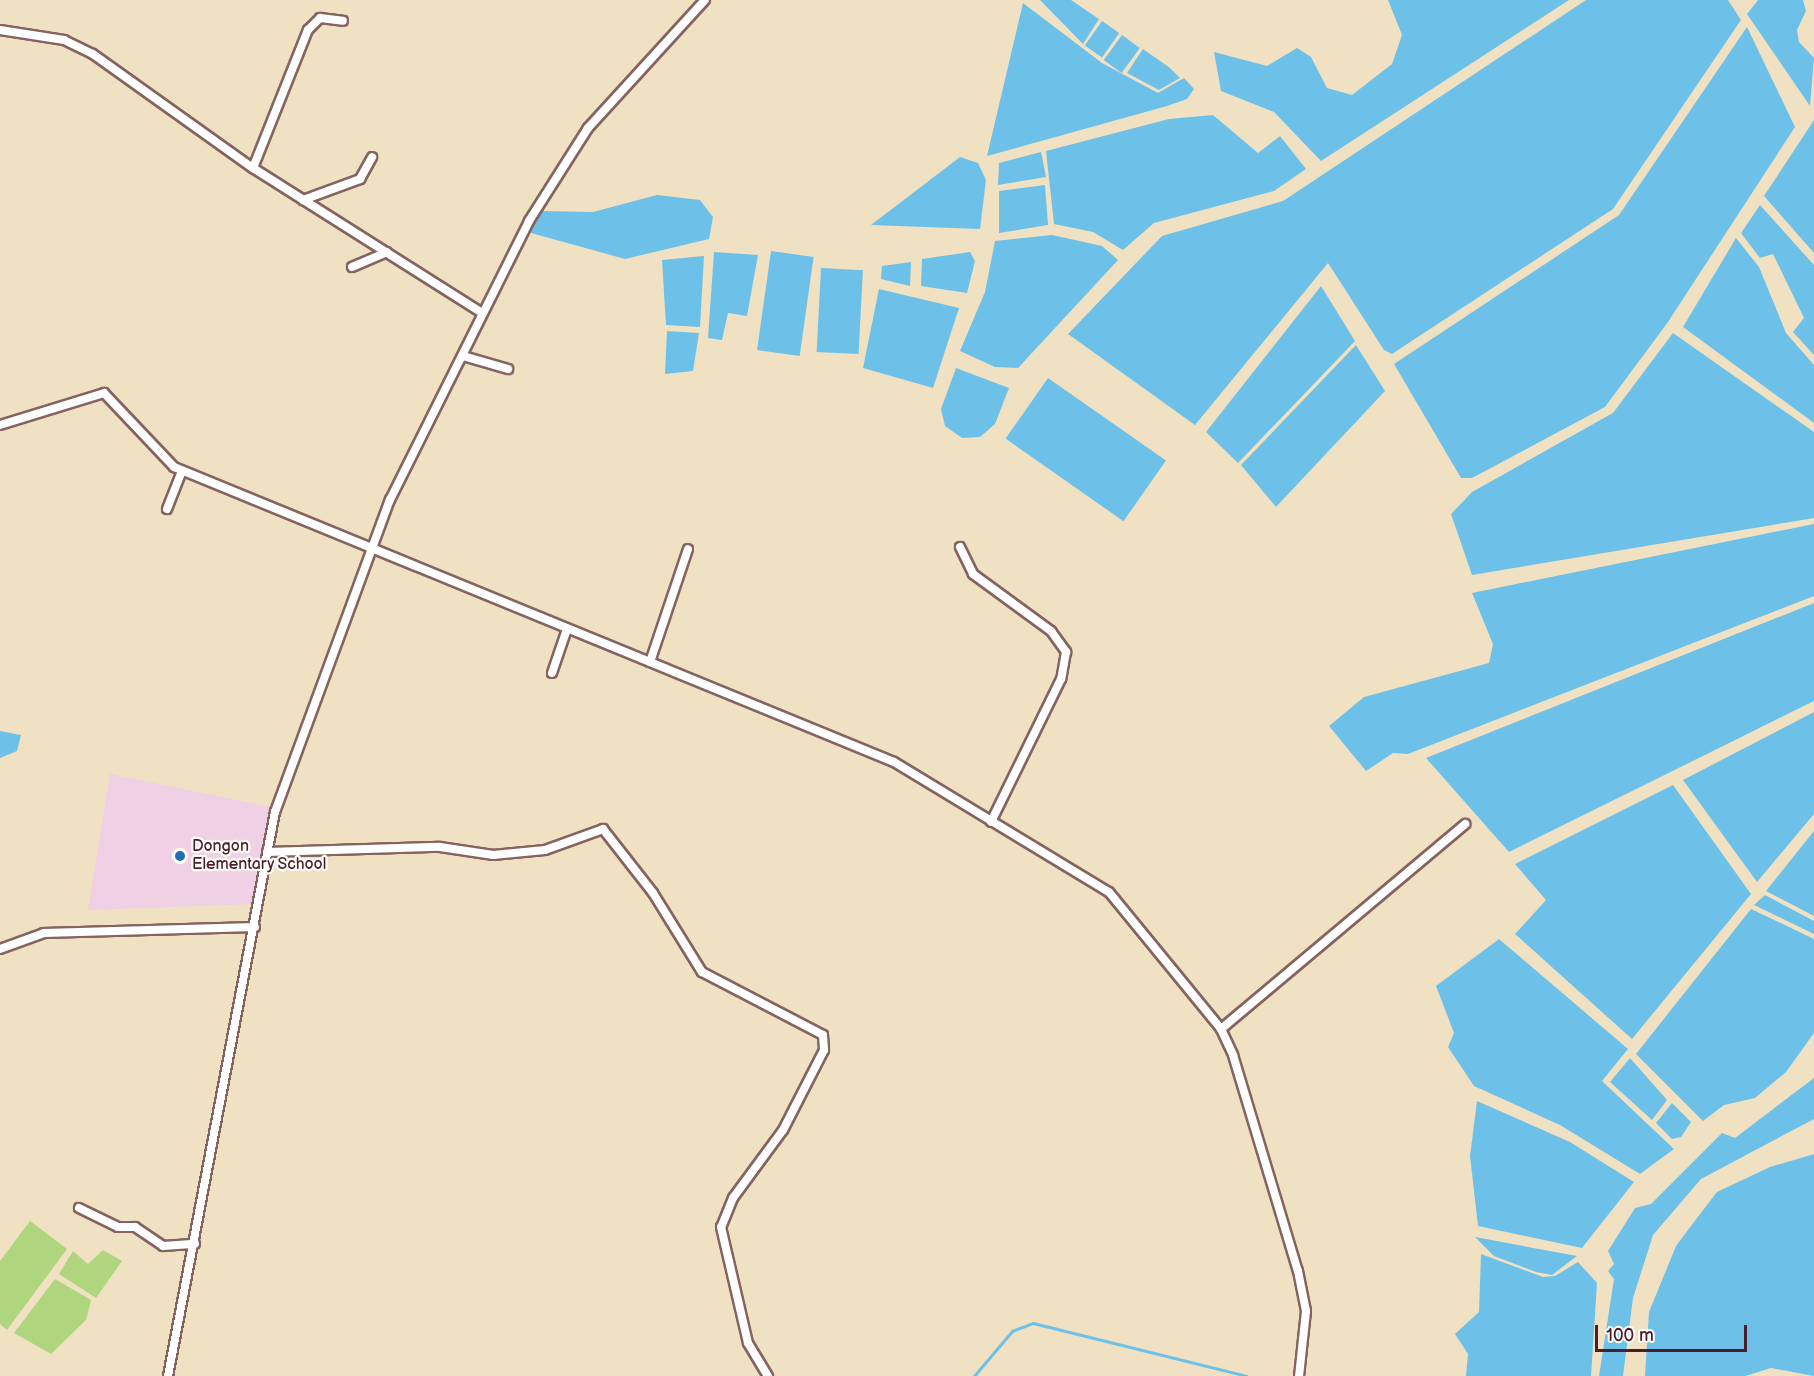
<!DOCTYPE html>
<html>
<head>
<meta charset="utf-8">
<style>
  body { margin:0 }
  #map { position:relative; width:1814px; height:1376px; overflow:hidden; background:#f0e1c3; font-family:"Balsamiq Sans",sans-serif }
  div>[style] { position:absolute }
  .built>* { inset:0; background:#f0d0e4 }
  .green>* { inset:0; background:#afd57e }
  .water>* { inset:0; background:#6dc1e9; transform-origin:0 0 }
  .stream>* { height:3px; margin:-1.5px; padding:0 1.5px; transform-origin:1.5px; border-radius:1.5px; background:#6dc1e9 }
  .roads { filter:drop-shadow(2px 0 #846360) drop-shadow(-2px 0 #846360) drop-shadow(0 2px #846360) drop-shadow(0 -2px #846360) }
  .minor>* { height:8px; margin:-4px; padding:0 4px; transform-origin:4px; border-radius:4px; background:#fff }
  .dots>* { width:16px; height:16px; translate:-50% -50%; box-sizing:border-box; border:3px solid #fdfcf7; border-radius:50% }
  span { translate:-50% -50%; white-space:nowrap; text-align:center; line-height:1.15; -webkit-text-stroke:4.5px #fdfcf7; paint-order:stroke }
  .poi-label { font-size:16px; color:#4a1f2b }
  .left { translate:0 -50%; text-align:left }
  .scale { position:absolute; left:1595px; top:1325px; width:152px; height:27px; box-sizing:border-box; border:3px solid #4a1f2b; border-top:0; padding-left:8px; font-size:18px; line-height:21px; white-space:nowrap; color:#4a1f2b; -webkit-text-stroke:4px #fdfcf7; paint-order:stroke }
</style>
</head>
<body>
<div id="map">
  <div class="built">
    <i style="clip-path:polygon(110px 774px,270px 807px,256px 904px,88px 910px)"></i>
  </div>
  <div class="green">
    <i style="clip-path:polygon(30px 1221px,67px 1249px,7px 1330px,0 1324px,0 1261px)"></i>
    <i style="clip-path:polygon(103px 1250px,122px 1261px,96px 1298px,59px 1274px,73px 1251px,88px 1264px)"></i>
    <i style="clip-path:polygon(55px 1279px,91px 1300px,86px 1320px,51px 1354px,14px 1333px)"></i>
  </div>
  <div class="water">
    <i style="clip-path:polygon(1040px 0,1071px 0,1099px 19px,1083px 44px)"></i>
    <i style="clip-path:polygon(1388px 0,1569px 0,1321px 161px,1274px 112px,1221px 91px,1214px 52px,1267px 66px,1297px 48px,1311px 57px,1327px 88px,1352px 95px,1392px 64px,1402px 35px)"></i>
    <i style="clip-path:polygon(1586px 0,1728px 0,1741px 20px,1613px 209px,1392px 354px,1384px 350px,1328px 263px,1195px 425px,1068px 334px,1162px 236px,1283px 201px)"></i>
    <i style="clip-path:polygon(1758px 0,1803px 0,1806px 11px,1797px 30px,1799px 42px,1814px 58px,1810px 106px,1747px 14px)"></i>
    <i style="clip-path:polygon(1023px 3px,1102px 63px,1158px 93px,1184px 78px,1194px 89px,1187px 99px,1167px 106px,987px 156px)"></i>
    <i style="left:1102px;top:21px;width:21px;height:30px;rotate:35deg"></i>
    <i style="clip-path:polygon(1747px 27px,1795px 127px,1668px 322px,1605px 407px,1472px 478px,1461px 478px,1394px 364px,1619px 215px)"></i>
    <i style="left:1122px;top:35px;width:22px;height:31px;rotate:36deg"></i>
    <i style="clip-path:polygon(1143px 49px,1170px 68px,1180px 78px,1159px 90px,1127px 73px)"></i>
    <i style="clip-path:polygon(1213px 115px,1258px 153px,1280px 136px,1306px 169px,1274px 191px,1154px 223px,1123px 250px,1093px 232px,1054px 224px,1046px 151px,1169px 119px)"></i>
    <i style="clip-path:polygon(1814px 120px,1814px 253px,1764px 196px)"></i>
    <i style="clip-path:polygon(1041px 152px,1046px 177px,998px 185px,999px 163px)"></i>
    <i style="clip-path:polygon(960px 157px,978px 163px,986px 180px,980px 229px,871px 225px)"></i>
    <i style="clip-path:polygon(1045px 185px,1048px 225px,999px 233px,999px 191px)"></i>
    <i style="clip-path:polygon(657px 195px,700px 200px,713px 217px,709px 239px,625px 259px,524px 231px,541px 211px,593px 212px)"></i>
    <i style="clip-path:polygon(1760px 205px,1814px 265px,1814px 355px,1793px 332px,1804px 318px,1773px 254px,1760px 258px,1741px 233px)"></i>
    <i style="clip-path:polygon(1052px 235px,1102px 246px,1118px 260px,1018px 368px,995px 367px,960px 351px,985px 292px,995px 241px)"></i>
    <i style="clip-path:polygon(1736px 238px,1759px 267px,1786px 333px,1814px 365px,1814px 423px,1683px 327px)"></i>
    <i style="left:771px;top:251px;width:43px;height:100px;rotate:8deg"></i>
    <i style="clip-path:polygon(714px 252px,758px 255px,747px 316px,728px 313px,722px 340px,708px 338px)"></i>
    <i style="clip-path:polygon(970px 252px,975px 261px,967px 293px,921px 286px,922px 259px)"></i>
    <i style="clip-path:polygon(704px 256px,700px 327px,666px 325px,662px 260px)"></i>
    <i style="clip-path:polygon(911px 262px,910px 286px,881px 279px,882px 266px)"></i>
    <i style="left:821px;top:268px;width:42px;height:84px;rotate:3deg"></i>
    <i style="clip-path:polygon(1321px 286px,1355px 341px,1238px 463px,1206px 432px)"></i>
    <i style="clip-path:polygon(879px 289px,959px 308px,933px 388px,863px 368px)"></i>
    <i style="clip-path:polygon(667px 331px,699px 333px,693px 371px,665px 374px)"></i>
    <i style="clip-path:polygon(1673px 333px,1814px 432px,1814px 518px,1472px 575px,1451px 514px,1472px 492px,1613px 413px)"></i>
    <i style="clip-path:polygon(1356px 345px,1385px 391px,1276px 507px,1241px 465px)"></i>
    <i style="clip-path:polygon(956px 368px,1009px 388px,995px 424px,980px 437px,962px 438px,945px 426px,941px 409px)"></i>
    <i style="left:1048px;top:378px;width:144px;height:74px;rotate:35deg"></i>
    <i style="clip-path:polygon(1814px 524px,1814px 596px,1408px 754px,1393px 753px,1366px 771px,1329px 726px,1364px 697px,1489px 663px,1493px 644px,1472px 593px)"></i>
    <i style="clip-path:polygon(1814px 603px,1814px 701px,1509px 852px,1426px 758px)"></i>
    <i style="clip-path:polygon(1814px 712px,1814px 814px,1757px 882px,1683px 780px)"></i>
    <i style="clip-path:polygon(0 731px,21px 735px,17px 751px,0 758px)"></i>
    <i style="clip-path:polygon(1673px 785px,1751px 894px,1632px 1039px,1515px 934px,1546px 900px,1515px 864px)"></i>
    <i style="clip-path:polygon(1814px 831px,1814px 916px,1766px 891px)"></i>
    <i style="clip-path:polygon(1765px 895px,1814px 921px,1814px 934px,1754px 905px)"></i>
    <i style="clip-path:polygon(1751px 909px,1814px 939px,1814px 1033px,1786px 1072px,1755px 1098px,1724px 1105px,1703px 1121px,1636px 1054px)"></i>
    <i style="clip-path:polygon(1499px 939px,1628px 1049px,1602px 1081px,1674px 1149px,1640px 1174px,1560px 1125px,1474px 1086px,1448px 1047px,1454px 1033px,1436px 986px)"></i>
    <i style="clip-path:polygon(1630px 1058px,1667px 1100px,1652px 1120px,1610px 1082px)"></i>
    <i style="clip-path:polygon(1814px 1078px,1814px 1119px,1701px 1179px,1653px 1235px,1633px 1298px,1623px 1376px,1599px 1376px,1614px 1279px,1608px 1271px,1614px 1264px,1608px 1251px,1635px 1208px,1651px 1204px,1722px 1133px,1735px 1138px)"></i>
    <i style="clip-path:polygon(1477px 1101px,1570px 1142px,1634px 1182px,1582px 1248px,1478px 1226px,1470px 1156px)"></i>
    <i style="clip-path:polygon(1672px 1103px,1691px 1122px,1681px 1137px,1672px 1139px,1656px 1123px)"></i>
    <i style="clip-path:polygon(1814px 1154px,1814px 1376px,1771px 1368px,1745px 1376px,1645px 1376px,1649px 1312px,1676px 1246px,1697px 1218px,1717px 1192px,1770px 1167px)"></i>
    <i style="clip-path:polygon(1475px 1237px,1577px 1256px,1552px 1275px,1536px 1272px,1494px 1256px)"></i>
    <i style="clip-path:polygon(1481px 1254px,1543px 1277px,1555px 1276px,1578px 1262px,1597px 1283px,1591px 1376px,1466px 1376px,1468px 1354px,1455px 1334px,1479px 1312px)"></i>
  </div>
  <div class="stream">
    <i style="left:974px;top:1376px;width:59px;rotate:-49.8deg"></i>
    <i style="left:1012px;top:1331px;width:22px;rotate:-21deg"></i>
    <i style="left:1033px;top:1323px;width:220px;rotate:13.9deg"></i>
  </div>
  <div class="roads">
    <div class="minor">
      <i style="left:0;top:30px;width:65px;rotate:8.9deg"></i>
      <i style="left:64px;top:40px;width:32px;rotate:26deg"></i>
      <i style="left:93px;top:54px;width:196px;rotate:35.5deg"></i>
      <i style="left:253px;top:168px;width:270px;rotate:32.3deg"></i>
      <i style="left:253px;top:168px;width:149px;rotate:-68.3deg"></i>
      <i style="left:308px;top:30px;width:17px;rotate:-45deg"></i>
      <i style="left:320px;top:18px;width:23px;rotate:7deg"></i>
      <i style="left:303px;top:200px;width:61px;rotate:-20.2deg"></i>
      <i style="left:360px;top:179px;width:25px;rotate:-61deg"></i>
      <i style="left:352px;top:267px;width:38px;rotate:-23deg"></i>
      <i style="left:463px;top:356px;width:47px;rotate:16.1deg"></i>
      <i style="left:0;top:425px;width:109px;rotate:-17.1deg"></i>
      <i style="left:104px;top:393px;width:102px;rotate:46.6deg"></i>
      <i style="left:174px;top:467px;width:778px;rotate:22.28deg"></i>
      <i style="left:894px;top:762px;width:251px;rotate:31.2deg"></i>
      <i style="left:1109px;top:892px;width:177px;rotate:50.7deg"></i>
      <i style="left:1221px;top:1029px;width:29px;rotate:65deg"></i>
      <i style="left:1233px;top:1055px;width:226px;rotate:73.3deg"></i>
      <i style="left:1298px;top:1271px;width:41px;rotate:78.7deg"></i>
      <i style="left:1306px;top:1311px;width:65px;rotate:96.1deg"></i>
      <i style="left:167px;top:509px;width:41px;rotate:-68.5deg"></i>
      <i style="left:960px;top:547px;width:30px;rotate:64deg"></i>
      <i style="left:973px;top:574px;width:97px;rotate:36.2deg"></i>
      <i style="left:1051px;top:631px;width:26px;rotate:54deg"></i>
      <i style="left:1066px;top:652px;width:27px;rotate:100deg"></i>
      <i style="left:1061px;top:679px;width:159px;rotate:116.1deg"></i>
      <i style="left:650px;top:662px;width:119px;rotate:-71.4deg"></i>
      <i style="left:552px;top:673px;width:46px;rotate:-71.2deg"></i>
      <i style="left:267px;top:852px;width:173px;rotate:-1.7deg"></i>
      <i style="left:440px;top:847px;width:54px;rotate:8.6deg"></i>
      <i style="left:493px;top:855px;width:52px;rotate:-5.5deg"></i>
      <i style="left:545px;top:850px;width:62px;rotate:-19.9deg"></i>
      <i style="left:603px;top:829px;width:81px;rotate:52deg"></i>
      <i style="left:653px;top:893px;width:93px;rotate:58.2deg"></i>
      <i style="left:702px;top:972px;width:136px;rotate:27.5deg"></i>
      <i style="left:823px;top:1035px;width:15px;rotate:86deg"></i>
      <i style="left:824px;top:1050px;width:90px;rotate:117.1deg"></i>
      <i style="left:783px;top:1130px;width:84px;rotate:126.3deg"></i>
      <i style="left:733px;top:1198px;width:31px;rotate:112deg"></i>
      <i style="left:721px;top:1227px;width:119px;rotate:76.9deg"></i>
      <i style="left:748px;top:1343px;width:39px;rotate:59deg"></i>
      <i style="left:0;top:949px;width:47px;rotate:-20deg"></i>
      <i style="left:44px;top:933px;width:211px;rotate:-1.6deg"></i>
      <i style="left:1221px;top:1029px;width:319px;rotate:-40deg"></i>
      <i style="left:79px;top:1208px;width:43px;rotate:26deg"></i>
      <i style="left:118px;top:1227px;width:17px"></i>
      <i style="left:135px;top:1227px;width:34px;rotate:34deg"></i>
      <i style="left:163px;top:1246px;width:32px;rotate:-4deg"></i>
      <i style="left:168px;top:1376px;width:574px;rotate:-79.26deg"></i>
      <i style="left:275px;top:812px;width:333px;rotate:-69.8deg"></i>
      <i style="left:390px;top:500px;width:312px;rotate:-63.5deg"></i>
      <i style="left:529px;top:221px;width:110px;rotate:-57.6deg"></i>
      <i style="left:588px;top:128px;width:173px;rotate:-47.6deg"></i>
    </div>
  </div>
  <div class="dots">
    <i style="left:180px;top:856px;background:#1f6fb2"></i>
  </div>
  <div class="poi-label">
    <span class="left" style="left:192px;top:856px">Dongon<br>Elementary School</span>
  </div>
  <div class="scale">100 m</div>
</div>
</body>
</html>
